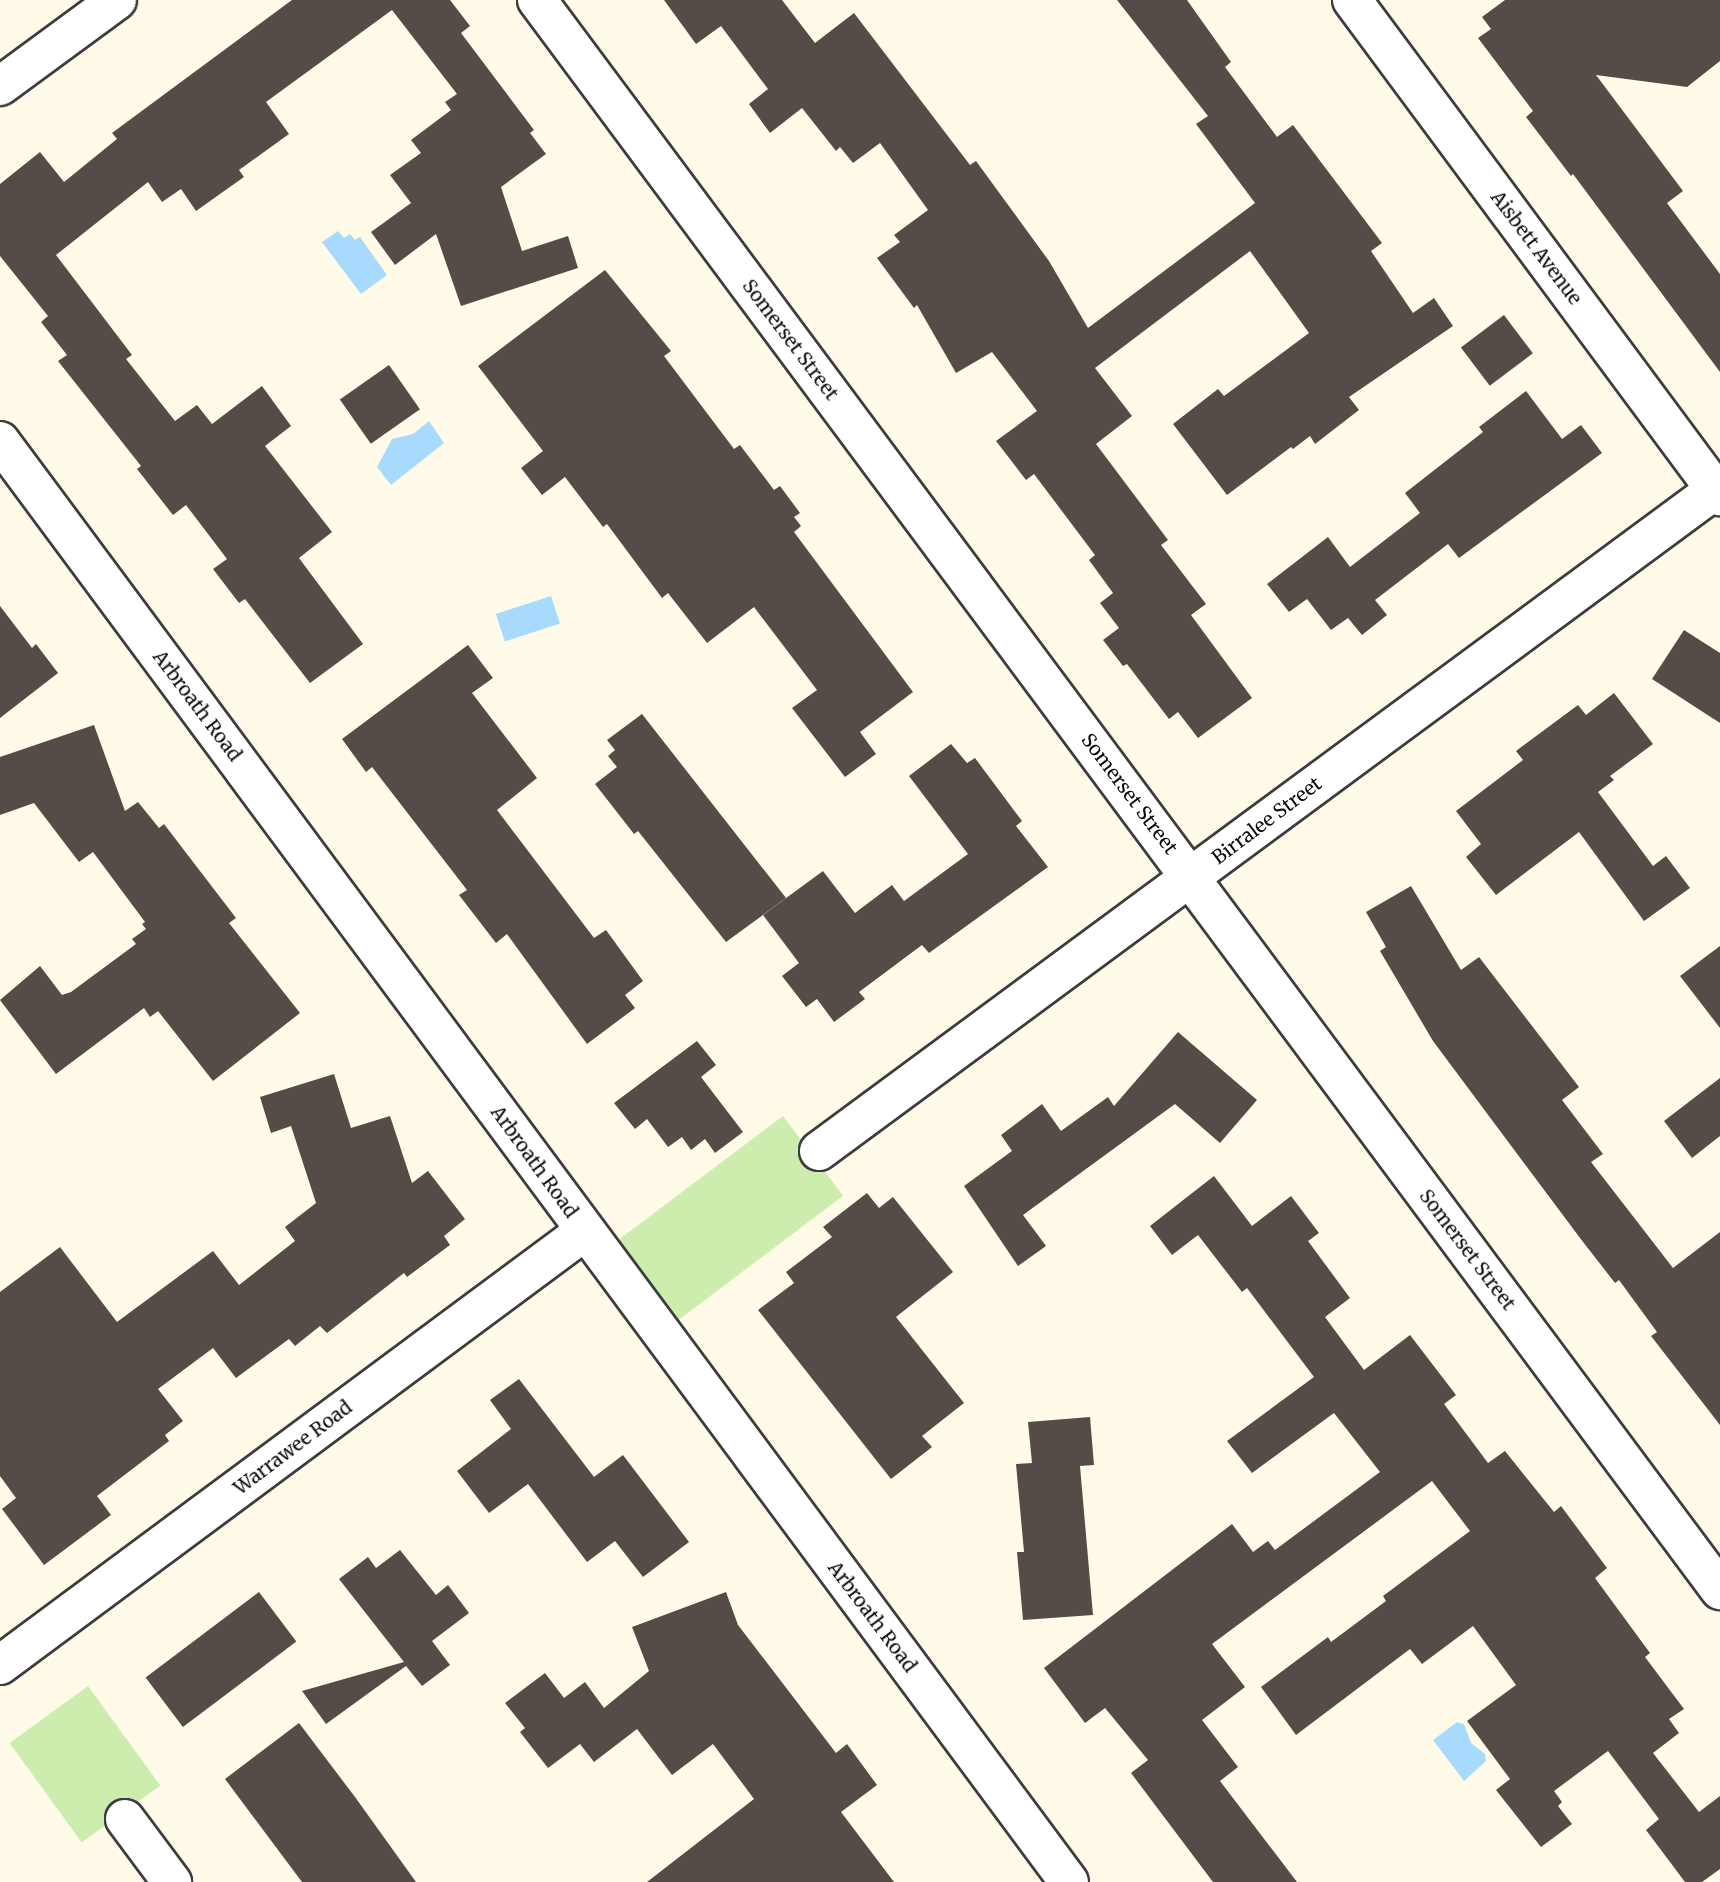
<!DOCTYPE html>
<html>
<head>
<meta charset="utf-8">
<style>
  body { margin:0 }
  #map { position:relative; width:1720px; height:1882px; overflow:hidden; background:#fffbe8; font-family:Merriweather,serif }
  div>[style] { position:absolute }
  .green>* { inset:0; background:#cdedae; transform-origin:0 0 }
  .water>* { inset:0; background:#a7dafc; transform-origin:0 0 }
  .building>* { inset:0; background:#544c46; transform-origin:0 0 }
  .roads { filter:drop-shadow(2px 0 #3d3d3d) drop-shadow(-2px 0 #3d3d3d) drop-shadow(0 2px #3d3d3d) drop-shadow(0 -2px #3d3d3d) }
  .street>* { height:38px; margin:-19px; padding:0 19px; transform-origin:19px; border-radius:19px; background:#fff }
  span { translate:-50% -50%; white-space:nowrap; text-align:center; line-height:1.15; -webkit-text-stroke:7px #fff; paint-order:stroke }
  .street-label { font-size:19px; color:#0a0a0a }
</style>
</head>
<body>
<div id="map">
  <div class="green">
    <i style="left:783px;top:1116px;width:100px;height:227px;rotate:53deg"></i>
    <i style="left:88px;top:1686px;width:123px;height:97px;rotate:54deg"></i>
  </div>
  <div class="water">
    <i style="clip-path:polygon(338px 231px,344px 238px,350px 234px,355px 240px,360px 237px,387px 275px,361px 294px,322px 242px)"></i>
    <i style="clip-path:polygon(429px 421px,444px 443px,391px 485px,377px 467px,392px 439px,413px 434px)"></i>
    <i style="left:551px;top:596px;width:29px;height:58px;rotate:72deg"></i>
    <i style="clip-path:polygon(1457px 1722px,1464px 1724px,1471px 1743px,1485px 1754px,1486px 1761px,1464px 1781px,1433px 1740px)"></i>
  </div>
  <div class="building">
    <i style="clip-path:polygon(292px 0,450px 0,470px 26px,461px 33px,534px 130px,530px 133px,546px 154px,501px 187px,522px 251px,568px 236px,578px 268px,461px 306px,436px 234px,395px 265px,371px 232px,411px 203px,390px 175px,421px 153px,411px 140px,451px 110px,445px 102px,457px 94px,392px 10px,266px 102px,289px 134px,239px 170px,244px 177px,196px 211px,181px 189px,162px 202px,148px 182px,56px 255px,132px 355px,126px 359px,175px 421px,197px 405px,212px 424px,262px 386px,291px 426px,265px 446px,332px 532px,299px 558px,363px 644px,310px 683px,245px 599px,239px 603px,213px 569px,227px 559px,186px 505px,173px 515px,137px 469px,141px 466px,58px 361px,67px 355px,41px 322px,48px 316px,0 256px,0 184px,40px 152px,64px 182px,117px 139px,112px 133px)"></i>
    <i style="clip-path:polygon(664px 0,782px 0,815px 43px,854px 13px,970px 165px,976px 161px,1049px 261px,1088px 328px,1255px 203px,1196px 124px,1208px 116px,1117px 0,1187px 0,1231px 62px,1225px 67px,1277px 137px,1293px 125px,1382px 243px,1371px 251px,1413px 313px,1434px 298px,1453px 326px,1349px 397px,1359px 410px,1315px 444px,1310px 436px,1293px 449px,1291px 447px,1227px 495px,1173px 424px,1218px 389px,1224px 396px,1309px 333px,1250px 251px,1095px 368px,1132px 416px,1096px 444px,1168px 540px,1161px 545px,1206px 604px,1191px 615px,1252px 698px,1198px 738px,1178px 712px,1169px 719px,1127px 664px,1123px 666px,1103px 640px,1119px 628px,1100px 603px,1113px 593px,1089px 560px,1095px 555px,1034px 474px,1026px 480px,996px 441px,1037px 411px,992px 352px,956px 373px,917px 305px,914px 308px,877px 258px,900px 242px,894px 235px,928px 210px,880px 143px,853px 163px,840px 147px,836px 151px,802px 108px,770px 133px,749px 104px,768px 89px,721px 26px,696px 44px)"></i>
    <i style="clip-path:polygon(1505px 0,1720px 0,1720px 61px,1687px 87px,1596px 75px,1683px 191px,1667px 203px,1720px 274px,1720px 372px,1573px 174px,1571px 176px,1526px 117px,1533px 111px,1478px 38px,1491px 29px,1482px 17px)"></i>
    <i style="clip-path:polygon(605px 270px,671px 351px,664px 356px,734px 449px,740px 445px,774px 490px,780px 486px,800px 513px,794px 517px,801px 526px,794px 532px,913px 692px,860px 732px,876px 754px,845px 777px,792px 708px,817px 690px,754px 607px,707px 643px,668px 593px,662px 598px,607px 524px,603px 527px,565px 477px,542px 495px,521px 468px,543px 451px,478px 366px)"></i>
    <i style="left:1504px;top:315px;width:48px;height:54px;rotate:53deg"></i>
    <i style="left:389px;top:365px;width:54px;height:60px;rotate:55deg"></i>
    <i style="clip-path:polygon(1526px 391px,1562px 439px,1581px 425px,1602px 453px,1459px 558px,1448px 544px,1375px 600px,1387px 615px,1362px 635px,1348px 618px,1331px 630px,1307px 599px,1289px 612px,1267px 584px,1328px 537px,1350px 567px,1420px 513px,1405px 493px,1483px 432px,1479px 427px)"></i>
    <i style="clip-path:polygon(0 606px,32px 648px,36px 644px,58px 673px,0 718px)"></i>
    <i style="clip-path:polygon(1684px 630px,1720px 653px,1720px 723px,1652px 679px)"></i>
    <i style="clip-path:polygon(468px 645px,493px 678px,472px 693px,537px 778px,497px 810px,594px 938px,606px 930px,643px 981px,625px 995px,635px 1008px,587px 1044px,507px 934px,496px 943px,459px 895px,467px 890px,372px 767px,366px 772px,342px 739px)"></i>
    <i style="clip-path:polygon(1614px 693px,1653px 744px,1610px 776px,1614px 780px,1598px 792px,1653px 866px,1666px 856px,1690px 888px,1644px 921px,1579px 832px,1496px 895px,1466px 857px,1481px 844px,1456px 811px,1523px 760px,1516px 751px,1578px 705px,1586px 715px)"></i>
    <i style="clip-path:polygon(642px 714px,786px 898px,726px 942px,638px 831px,634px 834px,595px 784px,617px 767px,608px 756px,615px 750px,607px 740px)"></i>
    <i style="clip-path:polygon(94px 725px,125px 811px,138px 802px,159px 828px,164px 824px,236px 918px,229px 923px,300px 1013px,213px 1081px,158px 1011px,150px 1017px,144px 1008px,56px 1074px,0 1000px,40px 966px,62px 995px,71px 992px,136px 944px,132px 939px,146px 929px,142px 924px,145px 922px,93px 852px,79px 862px,34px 803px,0 815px,0 757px)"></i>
    <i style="clip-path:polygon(951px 744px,967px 763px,975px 758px,1022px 821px,1016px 826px,1048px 867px,929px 953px,922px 945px,859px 992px,865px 999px,834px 1022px,817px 999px,806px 1007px,782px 976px,799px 963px,763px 915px,823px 871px,855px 913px,892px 885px,904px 901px,968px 854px,909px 776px)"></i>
    <i style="clip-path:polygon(1411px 886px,1461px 970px,1479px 957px,1579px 1087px,1562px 1100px,1603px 1154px,1591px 1162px,1673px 1268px,1720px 1232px,1720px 1425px,1651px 1336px,1657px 1332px,1619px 1280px,1615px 1283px,1580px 1238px,1433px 1041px,1380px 951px,1386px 947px,1366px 912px)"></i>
    <i style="clip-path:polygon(1720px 946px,1720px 1028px,1680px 976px)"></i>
    <i style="clip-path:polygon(1178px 1032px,1257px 1100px,1220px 1143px,1175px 1104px,1023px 1215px,1046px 1246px,1018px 1266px,964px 1186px,1012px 1151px,1001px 1135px,1042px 1104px,1061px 1131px,1108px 1097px,1114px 1106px)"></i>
    <i style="clip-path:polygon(697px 1041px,716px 1065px,701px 1077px,743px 1132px,715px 1153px,705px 1139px,691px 1150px,682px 1137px,668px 1147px,647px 1119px,635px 1129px,614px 1103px)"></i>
    <i style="clip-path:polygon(334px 1074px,351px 1128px,390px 1116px,412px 1183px,428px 1171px,465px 1219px,444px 1236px,450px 1245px,407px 1277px,404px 1273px,327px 1333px,320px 1326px,295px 1346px,289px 1339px,236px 1378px,213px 1348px,158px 1389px,183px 1421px,165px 1435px,169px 1441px,97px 1496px,111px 1515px,44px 1565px,2px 1509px,16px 1498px,0 1476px,0 1292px,60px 1247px,117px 1322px,213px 1251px,239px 1285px,295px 1241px,285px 1227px,316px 1203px,291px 1126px,271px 1133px,260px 1097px)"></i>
    <i style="clip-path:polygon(1720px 1078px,1720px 1136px,1692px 1158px,1664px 1121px)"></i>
    <i style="clip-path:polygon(1214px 1176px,1252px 1226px,1291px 1196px,1319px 1233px,1308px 1241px,1350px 1298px,1325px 1317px,1364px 1370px,1410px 1335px,1456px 1395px,1444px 1404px,1488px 1463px,1505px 1451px,1554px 1512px,1561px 1506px,1607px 1568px,1595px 1578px,1650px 1653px,1645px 1657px,1684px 1709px,1669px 1719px,1679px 1733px,1653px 1753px,1699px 1812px,1720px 1796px,1720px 1869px,1702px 1882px,1685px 1882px,1646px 1830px,1659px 1819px,1608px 1751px,1554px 1791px,1562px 1802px,1558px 1806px,1572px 1824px,1541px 1847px,1496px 1790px,1510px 1779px,1467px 1721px,1516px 1685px,1473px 1626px,1422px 1664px,1410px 1649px,1296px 1735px,1261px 1687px,1328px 1637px,1331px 1642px,1386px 1601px,1383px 1596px,1470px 1531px,1432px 1481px,1212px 1644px,1245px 1687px,1202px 1720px,1238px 1767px,1220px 1781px,1297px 1882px,1213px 1882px,1131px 1773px,1148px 1760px,1105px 1708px,1085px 1723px,1044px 1668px,1232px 1524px,1253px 1552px,1268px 1541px,1275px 1550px,1380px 1472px,1334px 1413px,1252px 1473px,1227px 1441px,1314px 1377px,1247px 1288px,1242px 1292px,1198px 1235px,1172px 1255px,1150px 1226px)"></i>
    <i style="clip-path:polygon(867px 1193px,879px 1208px,893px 1197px,953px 1272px,896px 1317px,964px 1403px,922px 1436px,932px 1447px,891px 1479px,758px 1310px,794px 1283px,786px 1272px,832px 1237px,823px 1227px)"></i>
    <i style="clip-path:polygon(519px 1379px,594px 1477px,623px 1455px,689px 1542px,643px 1577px,615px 1541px,587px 1562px,528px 1484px,489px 1513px,457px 1471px,511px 1429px,490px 1400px)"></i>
    <i style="clip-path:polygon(1090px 1417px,1094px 1465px,1080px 1466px,1093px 1615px,1023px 1620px,1017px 1552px,1024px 1552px,1016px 1464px,1032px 1463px,1028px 1422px)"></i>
    <i style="clip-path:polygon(400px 1550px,436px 1595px,448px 1585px,469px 1613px,432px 1641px,450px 1665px,422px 1686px,406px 1666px,326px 1724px,302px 1691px,404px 1662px,339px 1579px,368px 1557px,376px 1568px)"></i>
    <i style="left:259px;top:1592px;width:62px;height:142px;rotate:53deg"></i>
    <i style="clip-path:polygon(726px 1592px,738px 1625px,836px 1753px,847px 1744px,877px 1785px,841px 1812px,894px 1882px,647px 1882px,754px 1799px,713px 1744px,672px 1775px,637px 1729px,594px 1762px,580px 1744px,548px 1768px,520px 1732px,525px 1728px,505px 1703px,545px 1673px,564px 1698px,585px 1682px,604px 1708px,649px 1671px,632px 1627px)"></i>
    <i style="clip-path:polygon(299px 1723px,355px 1797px,416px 1882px,302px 1882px,225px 1779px)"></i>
  </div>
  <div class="roads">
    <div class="street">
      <i style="left:537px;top:0;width:1982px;rotate:53.35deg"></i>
      <i style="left:1352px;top:0;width:618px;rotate:53.43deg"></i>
      <i style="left:0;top:86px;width:145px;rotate:-36.3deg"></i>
      <i style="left:0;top:441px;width:1794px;rotate:53.43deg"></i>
      <i style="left:819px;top:1151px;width:1113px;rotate:-36.42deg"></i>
      <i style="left:0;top:1665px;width:728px;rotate:-36.57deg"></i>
      <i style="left:125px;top:1819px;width:79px;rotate:53.3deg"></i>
    </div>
  </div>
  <div class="street-label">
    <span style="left:1536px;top:248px;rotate:53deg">Aisbett Avenue</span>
    <span style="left:790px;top:340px;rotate:53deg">Somerset Street</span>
    <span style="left:197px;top:706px;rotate:53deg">Arbroath Road</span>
    <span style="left:1129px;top:794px;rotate:53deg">Somerset Street</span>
    <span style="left:1267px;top:821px;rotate:-37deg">Birralee Street</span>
    <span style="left:534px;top:1162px;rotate:54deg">Arbroath Road</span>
    <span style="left:1467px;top:1250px;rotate:53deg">Somerset Street</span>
    <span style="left:293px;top:1448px;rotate:-37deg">Warrawee Road</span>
    <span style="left:872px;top:1617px;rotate:53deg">Arbroath Road</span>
  </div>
</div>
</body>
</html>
